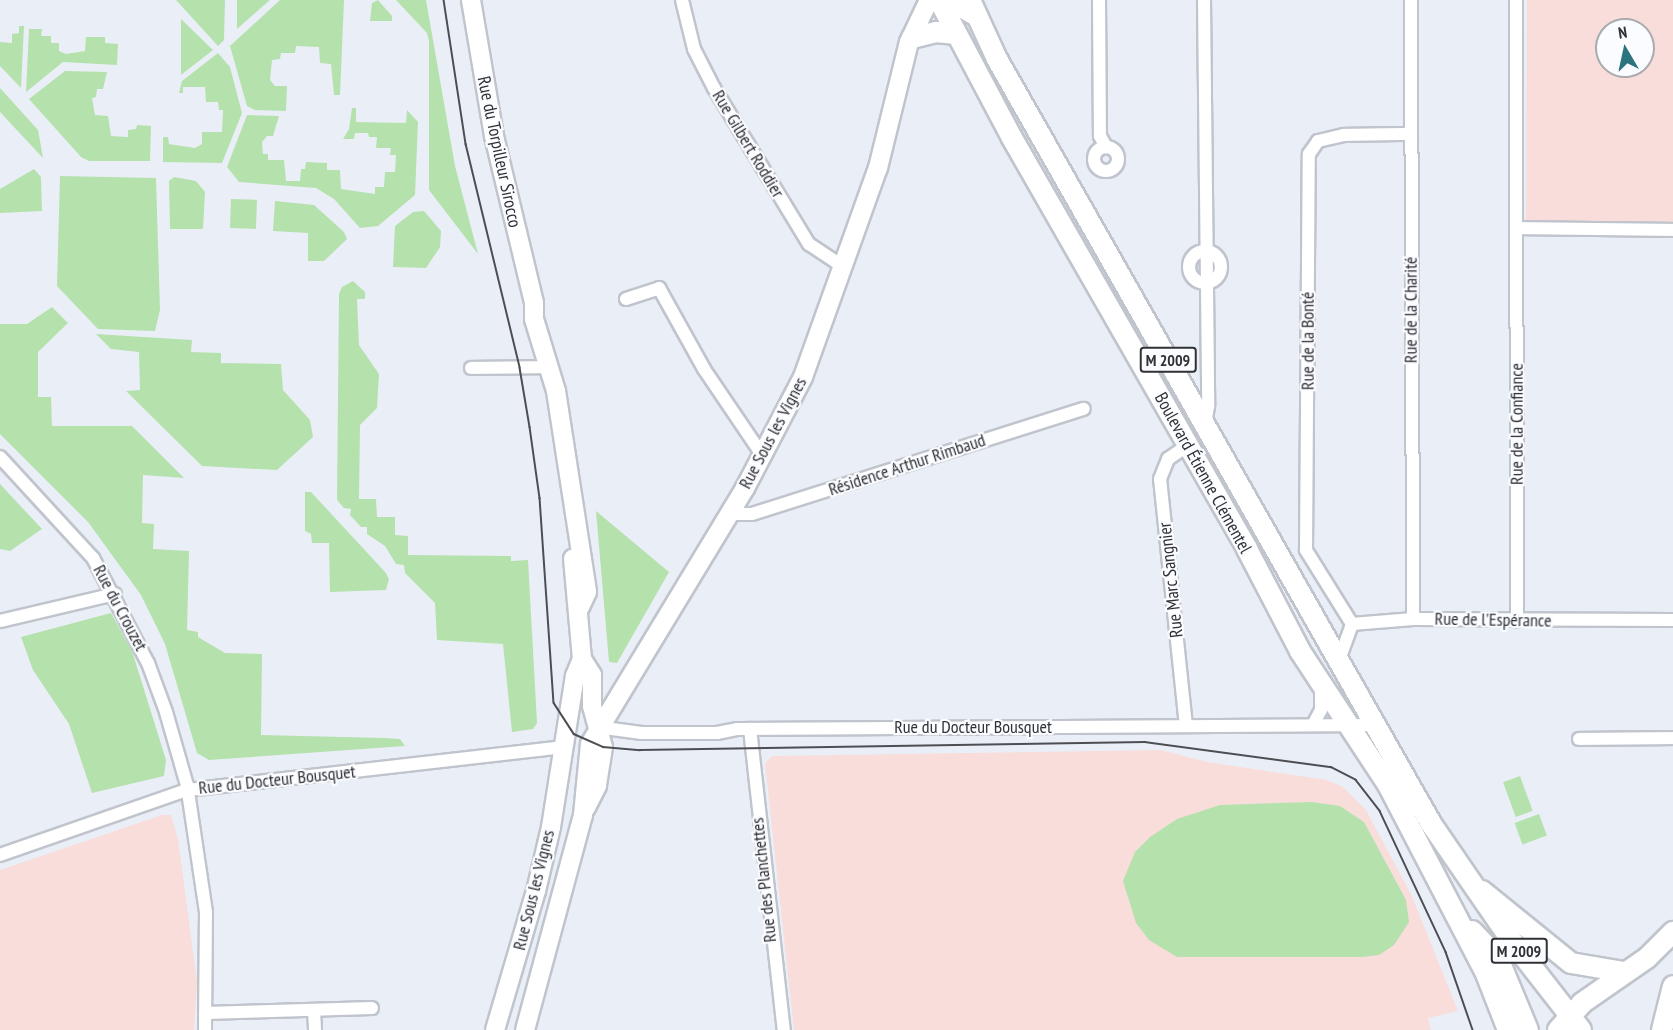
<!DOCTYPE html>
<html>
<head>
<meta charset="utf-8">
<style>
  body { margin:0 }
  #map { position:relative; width:1673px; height:1030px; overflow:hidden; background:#eaeff7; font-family:"PT Sans Narrow",sans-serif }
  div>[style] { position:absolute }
  .education>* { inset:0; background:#f8dddb }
  .green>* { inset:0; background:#b5e1ad; transform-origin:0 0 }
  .roads { filter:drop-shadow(2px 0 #c0c4cc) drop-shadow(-2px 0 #c0c4cc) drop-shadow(0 2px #c0c4cc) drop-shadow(0 -2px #c0c4cc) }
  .street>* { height:12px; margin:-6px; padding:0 6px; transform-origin:6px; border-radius:6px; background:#fff }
  .street>.ring { margin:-6px; padding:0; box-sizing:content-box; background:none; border:12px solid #fff; border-radius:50% }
  .secondary>* { height:18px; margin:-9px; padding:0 9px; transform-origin:9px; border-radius:9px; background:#fff }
  .primary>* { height:20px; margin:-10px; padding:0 10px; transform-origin:10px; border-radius:10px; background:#fff }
  .tram>* { height:1.5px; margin:-0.75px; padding:0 0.75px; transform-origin:0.75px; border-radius:0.75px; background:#4d4e53 }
  span { translate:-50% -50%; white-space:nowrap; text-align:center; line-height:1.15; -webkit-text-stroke:4.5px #fafcff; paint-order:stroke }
  .shield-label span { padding:2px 4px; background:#fafcff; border:2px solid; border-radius:4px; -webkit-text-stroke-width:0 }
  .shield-label { font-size:16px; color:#303135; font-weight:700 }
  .street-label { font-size:18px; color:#303135 }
  .north { position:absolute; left:1595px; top:18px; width:60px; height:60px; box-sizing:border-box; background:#fafcff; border:2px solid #a9abae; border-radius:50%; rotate:351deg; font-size:16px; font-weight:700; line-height:24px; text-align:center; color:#303135 }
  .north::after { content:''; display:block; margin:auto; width:21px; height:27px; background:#2b737d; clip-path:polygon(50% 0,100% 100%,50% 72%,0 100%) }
</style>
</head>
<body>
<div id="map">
  <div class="education">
    <i style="clip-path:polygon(evenodd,1527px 0,1673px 0,1673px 222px,1526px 221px,1527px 0,1607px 30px,1643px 30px,1643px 66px,1607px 66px,1607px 30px)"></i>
    <i style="clip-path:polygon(1161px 750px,1207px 762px,1327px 780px,1343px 787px,1366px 810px,1411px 894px,1458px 1011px,1428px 1018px,1431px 1030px,794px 1030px,765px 763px,772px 756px)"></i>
    <i style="clip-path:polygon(162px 815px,171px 815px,178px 839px,197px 982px,194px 1030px,0 1030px,0 870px)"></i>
  </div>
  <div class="green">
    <i style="clip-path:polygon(176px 0,225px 0,224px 40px,218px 46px)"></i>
    <i style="clip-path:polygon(237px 0,270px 0,237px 29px)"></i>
    <i style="clip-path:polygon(280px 0,344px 0,340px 95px,334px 95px,331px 64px,320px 63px,319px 47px,296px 46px,295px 53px,281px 53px,280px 59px,272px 60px,270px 80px,275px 86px,287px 86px,286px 111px,255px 110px,247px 106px,230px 46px)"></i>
    <i style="clip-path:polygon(378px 0,392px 16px,392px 21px,370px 21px,372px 3px)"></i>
    <i style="clip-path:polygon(396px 0,426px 0,455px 166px,478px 254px,429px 190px,429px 41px,427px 33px)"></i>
    <i style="clip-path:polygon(181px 19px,213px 50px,181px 75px)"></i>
    <i style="clip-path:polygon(19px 26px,24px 26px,21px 88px,0 66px,0 42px,12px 43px,12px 34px,19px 33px)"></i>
    <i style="clip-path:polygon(29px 29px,42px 29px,41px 36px,51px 36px,51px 43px,59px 43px,59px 51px,66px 54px,85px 51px,86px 37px,105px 37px,105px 43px,118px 44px,117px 65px,63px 62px,26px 92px)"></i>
    <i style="clip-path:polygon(218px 53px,230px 67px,242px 113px,222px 163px,163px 162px,163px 137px,168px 137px,169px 144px,195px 148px,202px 144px,202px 132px,222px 132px,223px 110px,219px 110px,218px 102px,206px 102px,205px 87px,183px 87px,183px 93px,179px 93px,182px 81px)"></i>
    <i style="clip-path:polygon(65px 71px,107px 72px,103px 89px,97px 89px,96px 97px,92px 98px,95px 115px,108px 116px,111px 136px,128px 137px,128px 130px,136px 129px,137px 125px,151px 126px,150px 161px,89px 161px,81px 157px,29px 99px)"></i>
    <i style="clip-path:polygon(0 88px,38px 130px,43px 158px,0 112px)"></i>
    <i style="clip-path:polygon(352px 108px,356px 108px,356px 122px,406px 123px,407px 110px,418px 122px,415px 195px,378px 226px,360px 228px,334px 199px,316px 188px,239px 182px,227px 167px,247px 115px,279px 116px,273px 136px,267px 136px,262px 142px,263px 154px,268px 154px,268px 160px,284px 160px,286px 181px,300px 181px,301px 169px,305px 169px,306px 162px,327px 163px,327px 170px,340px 170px,341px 189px,375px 194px,375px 187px,384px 187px,385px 172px,395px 172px,396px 155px,390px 155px,391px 148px,376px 148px,377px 137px,369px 137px,368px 133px,355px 133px,354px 139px,343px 139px,349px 129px)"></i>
    <i style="clip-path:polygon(34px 169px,41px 177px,42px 211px,0 213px,0 189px)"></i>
    <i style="clip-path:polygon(60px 176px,156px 178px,160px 310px,155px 331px,98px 329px,57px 286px)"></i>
    <i style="clip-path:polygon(174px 177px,196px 181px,205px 192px,203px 229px,170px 229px,169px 181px)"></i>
    <i style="left:231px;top:199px;width:26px;height:29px;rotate:2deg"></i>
    <i style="clip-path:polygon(275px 201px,314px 205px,344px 232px,347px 239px,324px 261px,308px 261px,308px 233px,273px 231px)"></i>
    <i style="clip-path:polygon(424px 211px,441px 231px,440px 247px,426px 268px,393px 267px,395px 226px,413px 212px)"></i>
    <i style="clip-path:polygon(353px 281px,365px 292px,365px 299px,357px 299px,359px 345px,379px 374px,377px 408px,360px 425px,359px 499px,376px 499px,377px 517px,395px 517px,395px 535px,408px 536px,408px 555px,511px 556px,511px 561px,528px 560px,537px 723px,533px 729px,512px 732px,503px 644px,437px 640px,435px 603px,405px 573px,404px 565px,396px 564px,385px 546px,367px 534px,367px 527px,361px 527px,350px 515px,351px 509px,344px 508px,337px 500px,339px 294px,342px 287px)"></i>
    <i style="clip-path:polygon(52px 307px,68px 323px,38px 352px,38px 397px,51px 397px,52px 426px,132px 426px,184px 478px,143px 475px,142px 523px,154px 524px,153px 549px,189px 551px,187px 630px,198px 632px,198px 637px,225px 653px,262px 654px,261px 735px,385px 738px,400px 739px,405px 746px,209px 760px,197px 753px,165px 644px,141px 595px,88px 522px,0 434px,0 324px,27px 324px)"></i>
    <i style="clip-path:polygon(96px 334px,192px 340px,191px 352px,221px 353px,221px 363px,281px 364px,283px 390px,310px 420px,313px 437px,277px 470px,202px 466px,126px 391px,140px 390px,139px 352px,111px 349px)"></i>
    <i style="clip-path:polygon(0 484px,42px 529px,10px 551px,0 549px)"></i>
    <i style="clip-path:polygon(305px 492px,311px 492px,386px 573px,389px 579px,386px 590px,330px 592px,329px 543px,312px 543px,311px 534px,305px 531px)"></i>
    <i style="clip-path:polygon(596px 511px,669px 572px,617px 663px,609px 662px)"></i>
    <i style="clip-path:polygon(111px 613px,132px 651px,166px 760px,164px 776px,92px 793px,69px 724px,33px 670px,21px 637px)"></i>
    <i style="left:1520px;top:776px;width:37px;height:18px;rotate:70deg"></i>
    <i style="clip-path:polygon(1312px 802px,1340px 806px,1364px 822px,1406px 900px,1409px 922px,1394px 945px,1379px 955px,1362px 957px,1177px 957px,1149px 940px,1136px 923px,1123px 881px,1135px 852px,1150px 837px,1177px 819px,1220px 805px)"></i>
    <i style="left:1539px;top:814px;width:23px;height:26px;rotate:70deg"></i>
  </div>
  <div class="roads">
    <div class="street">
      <i style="left:682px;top:0;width:50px;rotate:76.2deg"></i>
      <i style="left:694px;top:49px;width:44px;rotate:62.9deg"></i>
      <i style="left:714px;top:88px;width:183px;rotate:58.7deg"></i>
      <i style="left:809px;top:244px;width:43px;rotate:33.7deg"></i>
      <i style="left:1099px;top:0;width:136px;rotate:89.6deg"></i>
      <i style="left:1100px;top:136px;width:13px;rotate:61deg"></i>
      <i style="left:1204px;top:0;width:406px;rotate:89.4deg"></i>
      <i style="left:1208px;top:406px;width:19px;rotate:99deg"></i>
      <i style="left:1411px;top:0;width:619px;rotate:89.81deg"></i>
      <i style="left:1516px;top:0;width:621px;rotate:89.91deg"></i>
      <i class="ring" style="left:1094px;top:147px;width:12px;height:12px"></i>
      <i style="left:1518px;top:228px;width:155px;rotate:0.7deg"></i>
      <i class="ring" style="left:1189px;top:251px;width:20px;height:20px"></i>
      <i style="left:626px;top:299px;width:35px;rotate:-18deg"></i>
      <i style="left:659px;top:288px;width:93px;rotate:60.9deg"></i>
      <i style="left:704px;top:369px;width:105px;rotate:55.9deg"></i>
      <i style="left:471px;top:368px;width:80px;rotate:-0.7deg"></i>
      <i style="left:0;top:457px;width:137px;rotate:47.4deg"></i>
      <i style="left:93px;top:558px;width:119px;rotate:62.4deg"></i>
      <i style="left:148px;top:663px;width:52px;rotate:69.8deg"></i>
      <i style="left:166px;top:712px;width:76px;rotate:74deg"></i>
      <i style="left:187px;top:785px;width:128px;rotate:81.5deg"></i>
      <i style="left:206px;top:912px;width:118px;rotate:90.5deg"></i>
      <i style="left:729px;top:514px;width:23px"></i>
      <i style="left:752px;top:514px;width:348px;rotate:-17.6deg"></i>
      <i style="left:0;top:621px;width:118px;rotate:-13.2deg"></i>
      <i style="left:1352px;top:624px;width:87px;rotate:-121.9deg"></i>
      <i style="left:1306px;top:550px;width:396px;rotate:-89.6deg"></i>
      <i style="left:1309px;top:154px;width:16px;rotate:-55deg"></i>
      <i style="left:1318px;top:141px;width:27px;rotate:-13deg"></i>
      <i style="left:1344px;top:135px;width:67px;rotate:-0.9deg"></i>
      <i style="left:1339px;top:660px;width:38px;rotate:-70deg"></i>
      <i style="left:1352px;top:624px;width:61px;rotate:-4.7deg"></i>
      <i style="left:1413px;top:619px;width:260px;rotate:0.2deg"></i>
      <i style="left:1314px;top:723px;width:15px;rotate:-62deg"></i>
      <i style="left:1321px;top:710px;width:24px;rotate:-90deg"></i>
      <i style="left:1186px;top:726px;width:248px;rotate:-96deg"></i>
      <i style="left:1160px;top:479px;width:22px;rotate:-68deg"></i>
      <i style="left:1168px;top:459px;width:24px;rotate:-35deg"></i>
      <i style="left:597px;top:727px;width:45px;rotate:7.6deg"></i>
      <i style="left:642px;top:733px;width:75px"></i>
      <i style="left:717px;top:733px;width:20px;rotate:-11deg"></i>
      <i style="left:737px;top:729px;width:637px;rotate:-0.36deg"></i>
      <i style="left:750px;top:729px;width:303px;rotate:83.6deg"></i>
      <i style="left:1579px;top:739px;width:94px;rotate:-0.6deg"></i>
      <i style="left:0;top:855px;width:198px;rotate:-19.2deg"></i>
      <i style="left:187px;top:790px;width:378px;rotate:-6.5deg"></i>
      <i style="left:314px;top:1010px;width:20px;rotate:87deg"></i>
      <i style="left:205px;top:1013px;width:167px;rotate:-1.7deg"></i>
    </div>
    <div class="secondary">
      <i style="left:471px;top:0;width:138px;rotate:80.4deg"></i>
      <i style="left:494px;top:136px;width:172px;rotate:76.5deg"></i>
      <i style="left:534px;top:303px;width:16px;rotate:90deg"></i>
      <i style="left:534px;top:319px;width:75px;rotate:73deg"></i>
      <i style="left:556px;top:391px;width:203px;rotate:81.2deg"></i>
      <i style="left:587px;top:592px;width:17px;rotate:115deg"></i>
      <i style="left:947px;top:0;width:30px;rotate:30deg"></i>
      <i style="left:582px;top:659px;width:19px;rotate:58deg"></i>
      <i style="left:592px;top:675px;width:31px;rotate:90deg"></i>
      <i style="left:592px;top:706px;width:42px;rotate:75deg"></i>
      <i style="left:603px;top:747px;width:39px;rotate:99deg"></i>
      <i style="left:597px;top:786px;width:25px;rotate:117deg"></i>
      <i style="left:495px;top:1030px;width:145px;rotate:-73.6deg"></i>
      <i style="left:536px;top:891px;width:66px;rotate:-76.8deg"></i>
      <i style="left:551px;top:827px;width:153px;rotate:-81deg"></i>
      <i style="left:575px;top:676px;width:18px;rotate:-68deg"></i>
      <i style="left:582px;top:659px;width:101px;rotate:-95.1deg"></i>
      <i style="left:525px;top:1030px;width:223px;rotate:-74.9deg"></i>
      <i style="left:583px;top:815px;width:71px;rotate:-84.4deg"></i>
      <i style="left:590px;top:744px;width:299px;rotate:-58.8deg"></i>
      <i style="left:745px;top:488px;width:125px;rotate:-62.4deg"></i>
      <i style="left:803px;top:377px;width:222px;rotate:-70.3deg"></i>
      <i style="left:878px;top:168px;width:130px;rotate:-76.2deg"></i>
      <i style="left:909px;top:42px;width:47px;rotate:-64.5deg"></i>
    </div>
    <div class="primary">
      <i style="left:939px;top:0;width:156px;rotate:62.1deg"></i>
      <i style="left:1012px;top:138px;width:473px;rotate:60.2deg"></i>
      <i style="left:1247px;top:549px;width:115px;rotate:62.5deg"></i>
      <i style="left:1300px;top:651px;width:160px;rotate:56.7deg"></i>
      <i style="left:1388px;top:785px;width:210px;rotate:62.5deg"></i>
      <i style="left:1485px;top:971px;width:63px;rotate:68.7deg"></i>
      <i style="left:970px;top:0;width:65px;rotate:65.4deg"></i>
      <i style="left:997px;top:59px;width:881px;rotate:60.41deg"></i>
      <i style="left:1432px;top:825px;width:140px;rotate:55.5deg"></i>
      <i style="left:1511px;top:940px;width:114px;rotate:52.1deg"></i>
      <i style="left:912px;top:38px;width:25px;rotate:-14deg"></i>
      <i style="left:936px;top:32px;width:20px;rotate:6deg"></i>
      <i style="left:1482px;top:891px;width:114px;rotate:39deg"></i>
      <i style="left:1571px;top:963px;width:54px;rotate:9.6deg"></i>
      <i style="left:1472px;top:931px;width:37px;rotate:46deg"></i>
      <i style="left:1498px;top:958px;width:78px;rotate:67.4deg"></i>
      <i style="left:1558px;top:1030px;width:36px;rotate:-48deg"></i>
      <i style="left:1582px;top:1003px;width:79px;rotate:-34.7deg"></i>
      <i style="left:1647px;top:958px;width:37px;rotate:-45deg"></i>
      <i style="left:1662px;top:1030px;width:45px;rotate:-76deg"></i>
    </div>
  </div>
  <div class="tram">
    <i style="left:444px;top:0;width:146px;rotate:81.3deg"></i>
    <i style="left:466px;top:144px;width:230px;rotate:76.4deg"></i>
    <i style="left:520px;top:368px;width:60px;rotate:80.4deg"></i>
    <i style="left:530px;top:427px;width:72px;rotate:82deg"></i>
    <i style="left:540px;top:498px;width:205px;rotate:86.1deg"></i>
    <i style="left:554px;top:703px;width:37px;rotate:57deg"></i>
    <i style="left:574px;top:734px;width:32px;rotate:24deg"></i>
    <i style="left:603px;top:747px;width:37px;rotate:5deg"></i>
    <i style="left:640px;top:750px;width:505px;rotate:-0.91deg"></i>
    <i style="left:1145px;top:742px;width:188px;rotate:7.7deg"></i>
    <i style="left:1331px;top:767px;width:28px;rotate:27deg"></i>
    <i style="left:1356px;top:780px;width:39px;rotate:52deg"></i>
    <i style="left:1380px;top:811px;width:156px;rotate:64.9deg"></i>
    <i style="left:1446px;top:952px;width:83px;rotate:70.9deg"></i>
  </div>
  <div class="shield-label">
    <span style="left:1168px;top:360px">M 2009</span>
    <span style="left:1519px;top:951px">M 2009</span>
  </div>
  <div class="street-label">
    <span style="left:748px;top:144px;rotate:59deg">Rue Gilbert Roddier</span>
    <span style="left:499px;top:152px;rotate:78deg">Rue du Torpilleur Sirocco</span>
    <span style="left:1411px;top:310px;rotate:-90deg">Rue de la Charité</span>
    <span style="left:1308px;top:341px;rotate:-90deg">Rue de la Bonté</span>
    <span style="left:1517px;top:424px;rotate:-90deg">Rue de la Confiance</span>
    <span style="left:773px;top:433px;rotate:-62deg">Rue Sous les Vignes</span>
    <span style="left:907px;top:465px;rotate:-18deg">Résidence Arthur Rimbaud</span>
    <span style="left:1203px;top:473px;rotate:61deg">Boulevard Étienne Clémentel</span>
    <span style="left:1171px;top:580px;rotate:-96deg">Rue Marc Sangnier</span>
    <span style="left:120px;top:608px;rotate:62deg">Rue du Crouzet</span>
    <span style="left:1493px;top:620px;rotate:1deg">Rue de l'Espérance</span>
    <span style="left:973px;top:727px">Rue du Docteur Bousquet</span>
    <span style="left:277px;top:780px;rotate:-6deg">Rue du Docteur Bousquet</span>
    <span style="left:764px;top:880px;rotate:-96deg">Rue des Planchettes</span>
    <span style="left:534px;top:890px;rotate:-76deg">Rue Sous les Vignes</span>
  </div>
  <div class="north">N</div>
</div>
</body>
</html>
